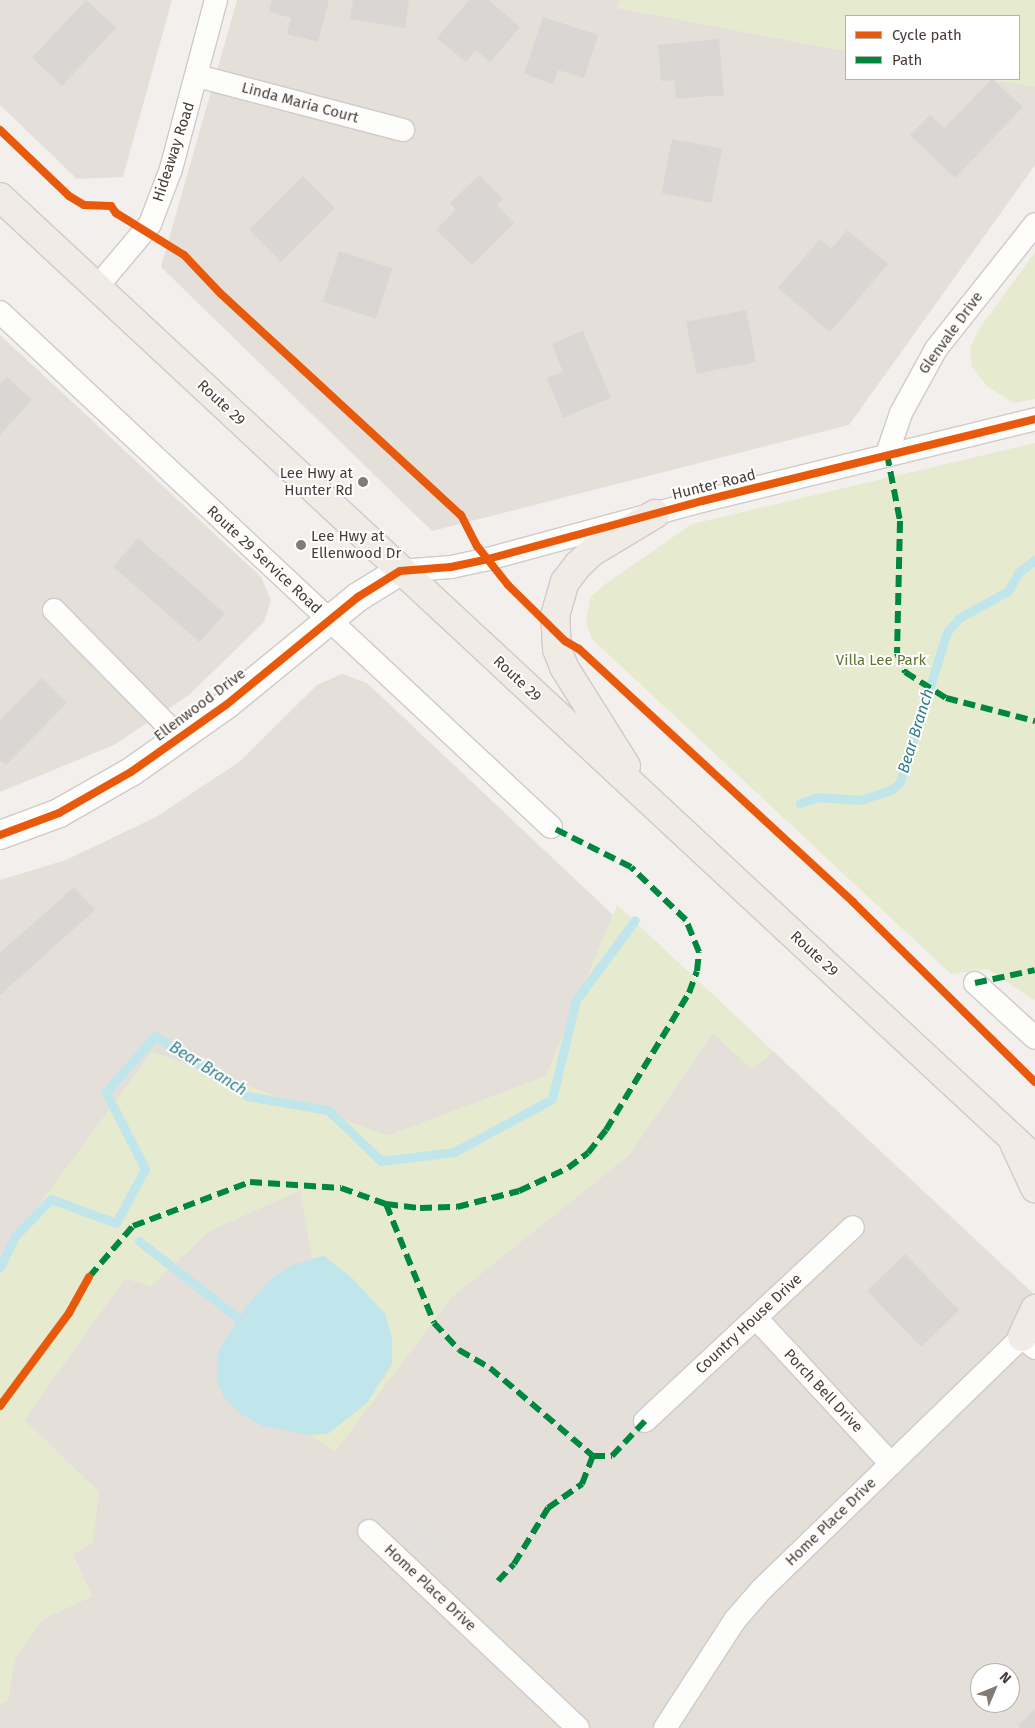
<!DOCTYPE html>
<html>
<head>
<meta charset="utf-8">
<style>
  body { margin:0 }
  #map { position:relative; width:1035px; height:1728px; overflow:hidden; background:#f2efec; font-family:"Fira Sans",sans-serif }
  div>[style] { position:absolute }
  .residential>* { inset:0; background:#e5dfda }
  .green>* { inset:0; background:#e6eace }
  .parking>* { inset:0; background:#e3dfdd; transform-origin:0 0 }
  .water>* { inset:0; background:#c0e6ec }
  .stream>* { height:9px; margin:-4.5px; padding:0 4.5px; transform-origin:4.5px; border-radius:4.5px; background:#c0e6ec }
  .building>* { inset:0; background:#dad6d3; transform-origin:0 0 }
  .roads { filter:drop-shadow(1px 0 #cecbc8) drop-shadow(-1px 0 #cecbc8) drop-shadow(0 1px #cecbc8) drop-shadow(0 -1px #cecbc8) }
  .minor>* { height:22px; margin:-11px; padding:0 11px; transform-origin:11px; border-radius:11px; background:#fdfdfc }
  .tertiary>* { height:28px; margin:-14px; padding:0 14px; transform-origin:14px; border-radius:14px; background:#fdfdfc }
  .primary>* { height:28px; margin:-14px; padding:0 14px; transform-origin:14px; border-radius:14px; background:#f1ebe5 }
  .quiet>* { height:6px; margin-top:-3px; transform-origin:0; background:repeating-linear-gradient(90deg,#00873e 0 12px,transparent 0 18px) }
  .cycleway>* { height:8px; margin:-4px; padding:0 4px; transform-origin:4px; border-radius:4px; background:#e8590c }
  .dots>* { width:14px; height:14px; translate:-50% -50%; box-sizing:border-box; border:2px solid #fff; border-radius:50% }
  span { translate:-50% -50%; white-space:nowrap; text-align:center; line-height:1.15; -webkit-text-stroke:4px #fff; paint-order:stroke }
  .street-label { font-size:15px; color:#473d38 }
  .poi-label { font-size:15px; color:#473d38 }
  .right { translate:-100% -50%; text-align:right }
  .left { translate:0 -50%; text-align:left }
  .park-label { font-size:15px; color:#5c752f }
  .water-label { font-size:16px; color:#307f8d; font-style:italic }
  .legend { position:absolute; left:845px; top:15px; width:175px; height:65px; box-sizing:border-box; background:#fff; border:1px solid #b5b1af; margin:0; padding:6px 9px; list-style:none; font-size:15px; color:#473d38 }
  .legend li { display:flex; align-items:center; gap:10px; height:25px }
  .legend b { width:25px; border:1px solid #b5b1af }
  .north { position:absolute; left:970px; top:1663px; width:50px; height:50px; box-sizing:border-box; background:#fff; border:1px solid #b5b1af; border-radius:50%; rotate:45deg; font-size:14px; font-weight:700; line-height:20px; text-align:center; color:#473d38 }
  .north::after { content:''; display:block; margin:auto; width:18px; height:22px; background:#837b77; clip-path:polygon(50% 0,100% 100%,50% 72%,0 100%) }
</style>
</head>
<body>
<div id="map">
  <div class="residential">
    <i style="clip-path:polygon(0 0,172px 0,123px 177px,77px 179px,0 105px)"></i>
    <i style="clip-path:polygon(237px 0,620px 0,618px 8px,846px 51px,846px 79px,991px 79px,1035px 87px,1035px 165px,849px 425px,432px 531px,161px 267px)"></i>
    <i style="clip-path:polygon(0 335px,261px 577px,271px 600px,264px 622px,189px 695px,114px 745px,0 792px)"></i>
    <i style="clip-path:polygon(342px 674px,367px 683px,613px 915px,546px 1076px,388px 1136px,152px 1052px,0 1259px,0 880px,66px 860px,156px 817px,239px 762px,317px 685px)"></i>
    <i style="clip-path:polygon(evenodd,713px 1033px,752px 1069px,773px 1051px,1035px 1295px,1035px 1728px,0 1728px,0 1704px,8px 1700px,15px 1658px,43px 1619px,92px 1596px,72px 1554px,99px 1492px,24px 1420px,125px 1278px,151px 1286px,209px 1231px,300px 1190px,628px 1156px,713px 1033px,980px 1673px,1010px 1673px,1010px 1703px,980px 1703px,980px 1673px)"></i>
  </div>
  <div class="green">
    <i style="clip-path:polygon(620px 0,1035px 0,1035px 87px,991px 79px,1019px 79px,1019px 16px,846px 16px,846px 51px,617px 8px)"></i>
    <i style="clip-path:polygon(1035px 252px,1035px 399px,1014px 403px,987px 386px,972px 367px,970px 347px,980px 328px)"></i>
    <i style="clip-path:polygon(1035px 443px,1035px 999px,1034px 1000px,988px 969px,951px 974px,592px 639px,586px 622px,590px 598px,604px 585px,692px 524px)"></i>
    <i style="clip-path:polygon(617px 905px,773px 1051px,752px 1070px,713px 1033px,628px 1156px,452px 1297px,335px 1452px,309px 1435px,329px 1433px,385px 1378px,392px 1363px,392px 1337px,385px 1314px,353px 1279px,324px 1256px,312px 1258px,300px 1191px,209px 1231px,151px 1286px,125px 1278px,24px 1420px,99px 1492px,93px 1542px,72px 1555px,92px 1596px,43px 1619px,15px 1658px,8px 1700px,0 1704px,0 1257px,152px 1052px,388px 1136px,546px 1076px)"></i>
  </div>
  <div class="parking">
    <i style="left:411px;top:1510px;width:52px;height:22px;rotate:45deg"></i>
  </div>
  <div class="water">
    <i style="clip-path:polygon(324px 1256px,353px 1279px,385px 1314px,392px 1337px,392px 1363px,367px 1403px,329px 1433px,309px 1435px,262px 1426px,242px 1415px,224px 1397px,217px 1383px,218px 1352px,247px 1305px,273px 1277px,293px 1265px)"></i>
  </div>
  <div class="stream">
    <i style="left:800px;top:803px;width:19px;rotate:-18deg"></i>
    <i style="left:818px;top:797px;width:42px;rotate:4.1deg"></i>
    <i style="left:860px;top:800px;width:33px;rotate:-18deg"></i>
    <i style="left:891px;top:790px;width:12px;rotate:-42deg"></i>
    <i style="left:900px;top:782px;width:157px;rotate:-72.6deg"></i>
    <i style="left:947px;top:632px;width:18px;rotate:-49deg"></i>
    <i style="left:959px;top:618px;width:56px;rotate:-28.9deg"></i>
    <i style="left:1008px;top:591px;width:22px;rotate:-60deg"></i>
    <i style="left:1019px;top:572px;width:20px;rotate:-37deg"></i>
    <i style="left:139px;top:1241px;width:125px;rotate:37.9deg"></i>
    <i style="left:0;top:1267px;width:34px;rotate:-64deg"></i>
    <i style="left:15px;top:1236px;width:52px;rotate:-45.8deg"></i>
    <i style="left:51px;top:1199px;width:69px;rotate:20.3deg"></i>
    <i style="left:116px;top:1223px;width:61px;rotate:-61.8deg"></i>
    <i style="left:145px;top:1169px;width:86px;rotate:-116.9deg"></i>
    <i style="left:106px;top:1092px;width:74px;rotate:-48.8deg"></i>
    <i style="left:155px;top:1036px;width:110px;rotate:33.1deg"></i>
    <i style="left:247px;top:1096px;width:82px;rotate:9.8deg"></i>
    <i style="left:328px;top:1110px;width:74px;rotate:43.9deg"></i>
    <i style="left:381px;top:1161px;width:74px;rotate:-7deg"></i>
    <i style="left:454px;top:1152px;width:111px;rotate:-28.4deg"></i>
    <i style="left:552px;top:1099px;width:102px;rotate:-76.4deg"></i>
    <i style="left:576px;top:1000px;width:99px;rotate:-53.6deg"></i>
  </div>
  <div class="building">
    <i style="left:86px;top:0;width:41px;height:79px;rotate:43deg"></i>
    <i style="clip-path:polygon(272px 0,329px 0,318px 42px,287px 34px,291px 18px,269px 12px)"></i>
    <i style="clip-path:polygon(353px 0,409px 0,405px 28px,350px 19px)"></i>
    <i style="clip-path:polygon(469px 0,489px 0,520px 27px,490px 62px,476px 50px,466px 62px,437px 38px)"></i>
    <i style="clip-path:polygon(543px 17px,598px 35px,584px 78px,558px 70px,553px 84px,524px 74px)"></i>
    <i style="clip-path:polygon(719px 39px,724px 95px,676px 99px,674px 80px,661px 81px,658px 45px)"></i>
    <i style="clip-path:polygon(992px 79px,1023px 107px,955px 178px,910px 135px,930px 115px,944px 128px)"></i>
    <i style="left:672px;top:139px;width:51px;height:55px;rotate:11deg"></i>
    <i style="clip-path:polygon(479px 175px,503px 199px,497px 205px,514px 223px,472px 265px,436px 230px,456px 210px,450px 203px)"></i>
    <i style="left:303px;top:176px;width:45px;height:76px;rotate:45deg"></i>
    <i style="clip-path:polygon(847px 230px,888px 264px,830px 332px,778px 288px,820px 239px,831px 249px)"></i>
    <i style="left:339px;top:251px;width:56px;height:53px;rotate:18deg"></i>
    <i style="left:746px;top:310px;width:53px;height:61px;rotate:79deg"></i>
    <i style="clip-path:polygon(583px 331px,611px 398px,563px 418px,547px 378px,563px 372px,552px 344px)"></i>
    <i style="clip-path:polygon(7px 377px,32px 400px,0 435px,0 384px)"></i>
    <i style="left:138px;top:538px;width:115px;height:38px;rotate:41deg"></i>
    <i style="clip-path:polygon(42px 678px,67px 703px,6px 765px,0 760px,0 720px)"></i>
    <i style="clip-path:polygon(74px 887px,95px 910px,0 995px,0 953px)"></i>
    <i style="left:905px;top:1254px;width:78px;height:53px;rotate:46deg"></i>
    <i style="clip-path:polygon(1035px 1709px,1035px 1728px,1021px 1728px,1018px 1726px)"></i>
  </div>
  <div class="roads">
    <div class="minor">
      <i style="left:197px;top:76px;width:213px;rotate:14.7deg"></i>
      <i style="left:97px;top:287px;width:82px;rotate:-49.9deg"></i>
      <i style="left:150px;top:224px;width:59px;rotate:-69.1deg"></i>
      <i style="left:171px;top:169px;width:175px;rotate:-75.1deg"></i>
      <i style="left:0;top:312px;width:754px;rotate:43.07deg"></i>
      <i style="left:887px;top:454px;width:43px;rotate:-71.1deg"></i>
      <i style="left:901px;top:413px;width:73px;rotate:-61.3deg"></i>
      <i style="left:936px;top:349px;width:159px;rotate:-51.6deg"></i>
      <i style="left:400px;top:571px;width:51px;rotate:-4.5deg"></i>
      <i style="left:451px;top:567px;width:38px;rotate:-12deg"></i>
      <i style="left:488px;top:559px;width:222px;rotate:-15.2deg"></i>
      <i style="left:702px;top:501px;width:343px;rotate:-13.8deg"></i>
      <i style="left:54px;top:610px;width:180px;rotate:45.5deg"></i>
      <i style="left:975px;top:983px;width:81px;rotate:42.5deg"></i>
      <i style="left:756px;top:1318px;width:199px;rotate:47.2deg"></i>
      <i style="left:645px;top:1421px;width:284px;rotate:-43deg"></i>
      <i style="left:369px;top:1531px;width:287px;rotate:43.3deg"></i>
      <i style="left:665px;top:1728px;width:129px;rotate:-57.1deg"></i>
      <i style="left:735px;top:1620px;width:40px;rotate:-49deg"></i>
      <i style="left:761px;top:1590px;width:363px;rotate:-44.1deg"></i>
      <i style="left:1022px;top:1337px;width:17px;rotate:40deg"></i>
    </div>
    <div class="tertiary">
      <i style="left:0;top:835px;width:63px;rotate:-20.4deg"></i>
      <i style="left:59px;top:813px;width:83px;rotate:-29.7deg"></i>
      <i style="left:131px;top:772px;width:116px;rotate:-35.2deg"></i>
      <i style="left:226px;top:705px;width:171px;rotate:-39.3deg"></i>
      <i style="left:358px;top:597px;width:49px;rotate:-31.8deg"></i>
    </div>
    <div class="primary">
      <i style="left:0;top:197px;width:1413px;rotate:42.91deg"></i>
      <i style="left:626px;top:766px;width:117px;rotate:-122.1deg"></i>
      <i style="left:564px;top:667px;width:19px;rotate:-111deg"></i>
      <i style="left:557px;top:649px;width:33px;rotate:-93deg"></i>
      <i style="left:555px;top:616px;width:35px;rotate:-74deg"></i>
      <i style="left:565px;top:582px;width:21px;rotate:-53deg"></i>
      <i style="left:578px;top:565px;width:19px;rotate:-43deg"></i>
      <i style="left:592px;top:552px;width:74px;rotate:-31.1deg"></i>
      <i style="left:1014px;top:1143px;width:50px;rotate:65deg"></i>
      <i style="left:1022px;top:1337px;width:31px;rotate:-65deg"></i>
    </div>
  </div>
  <div class="quiet">
    <i style="left:887px;top:454px;width:68px;rotate:79deg"></i>
    <i style="left:900px;top:521px;width:132px;rotate:91.3deg"></i>
    <i style="left:897px;top:653px;width:21px;rotate:67deg"></i>
    <i style="left:905px;top:672px;width:49px;rotate:32.4deg"></i>
    <i style="left:946px;top:698px;width:92px;rotate:14.5deg"></i>
    <i style="left:975px;top:983px;width:61px;rotate:-12.2deg"></i>
    <i style="left:386px;top:1204px;width:128px;rotate:68deg"></i>
    <i style="left:434px;top:1323px;width:37px;rotate:47deg"></i>
    <i style="left:459px;top:1350px;width:36px;rotate:30deg"></i>
    <i style="left:490px;top:1368px;width:135px;rotate:40.5deg"></i>
    <i style="left:593px;top:1456px;width:19px"></i>
    <i style="left:612px;top:1456px;width:48px;rotate:-46.7deg"></i>
    <i style="left:89px;top:1277px;width:67px;rotate:-49.2deg"></i>
    <i style="left:133px;top:1226px;width:125px;rotate:-20.6deg"></i>
    <i style="left:250px;top:1182px;width:91px;rotate:3.8deg"></i>
    <i style="left:341px;top:1188px;width:48px;rotate:19.6deg"></i>
    <i style="left:386px;top:1204px;width:34px;rotate:7deg"></i>
    <i style="left:420px;top:1208px;width:37px;rotate:-2deg"></i>
    <i style="left:457px;top:1207px;width:64px;rotate:-14.5deg"></i>
    <i style="left:519px;top:1191px;width:54px;rotate:-25.1deg"></i>
    <i style="left:568px;top:1168px;width:25px;rotate:-37deg"></i>
    <i style="left:588px;top:1153px;width:29px;rotate:-52deg"></i>
    <i style="left:606px;top:1130px;width:160px;rotate:-58.8deg"></i>
    <i style="left:689px;top:993px;width:23px;rotate:-70deg"></i>
    <i style="left:697px;top:971px;width:19px;rotate:-84deg"></i>
    <i style="left:699px;top:952px;width:35px;rotate:-112deg"></i>
    <i style="left:686px;top:920px;width:76px;rotate:-136.1deg"></i>
    <i style="left:631px;top:867px;width:89px;rotate:-153.4deg"></i>
    <i style="left:498px;top:1581px;width:23px;rotate:-47deg"></i>
    <i style="left:514px;top:1564px;width:66px;rotate:-58.7deg"></i>
    <i style="left:548px;top:1508px;width:42px;rotate:-35.2deg"></i>
    <i style="left:582px;top:1484px;width:30px;rotate:-69deg"></i>
  </div>
  <div class="cycleway">
    <i style="left:0;top:130px;width:95px;rotate:43.7deg"></i>
    <i style="left:69px;top:196px;width:17px;rotate:31deg"></i>
    <i style="left:84px;top:205px;width:27px;rotate:2deg"></i>
    <i style="left:111px;top:206px;width:9px;rotate:54deg"></i>
    <i style="left:116px;top:213px;width:80px;rotate:31.7deg"></i>
    <i style="left:184px;top:255px;width:52px;rotate:46.5deg"></i>
    <i style="left:220px;top:293px;width:328px;rotate:42.7deg"></i>
    <i style="left:461px;top:515px;width:35px;rotate:63deg"></i>
    <i style="left:477px;top:546px;width:50px;rotate:51.5deg"></i>
    <i style="left:508px;top:585px;width:80px;rotate:44.5deg"></i>
    <i style="left:565px;top:641px;width:16px;rotate:30deg"></i>
    <i style="left:579px;top:649px;width:373px;rotate:42.7deg"></i>
    <i style="left:853px;top:902px;width:256px;rotate:44.7deg"></i>
    <i style="left:0;top:835px;width:63px;rotate:-20.4deg"></i>
    <i style="left:59px;top:813px;width:83px;rotate:-29.7deg"></i>
    <i style="left:131px;top:772px;width:116px;rotate:-35.2deg"></i>
    <i style="left:226px;top:705px;width:171px;rotate:-39.3deg"></i>
    <i style="left:358px;top:597px;width:49px;rotate:-31.8deg"></i>
    <i style="left:400px;top:571px;width:51px;rotate:-4.5deg"></i>
    <i style="left:451px;top:567px;width:38px;rotate:-12deg"></i>
    <i style="left:488px;top:559px;width:222px;rotate:-15.2deg"></i>
    <i style="left:702px;top:501px;width:343px;rotate:-13.8deg"></i>
    <i style="left:0;top:1406px;width:116px;rotate:-53.4deg"></i>
    <i style="left:69px;top:1313px;width:41px;rotate:-60.9deg"></i>
  </div>
  <div class="dots">
    <i style="left:363px;top:482px;background:#837b77"></i>
    <i style="left:301px;top:545px;background:#837b77"></i>
  </div>
  <div class="street-label">
    <span style="left:300px;top:103px;rotate:15deg">Linda Maria Court</span>
    <span style="left:174px;top:152px;rotate:-72deg">Hideaway Road</span>
    <span style="left:951px;top:333px;rotate:-54deg">Glenvale Drive</span>
    <span style="left:221px;top:403px;rotate:43deg">Route 29</span>
    <span style="left:714px;top:485px;rotate:-14deg">Hunter Road</span>
    <span style="left:264px;top:560px;rotate:43deg">Route 29 Service Road</span>
    <span style="left:517px;top:679px;rotate:43deg">Route 29</span>
    <span style="left:200px;top:705px;rotate:-37deg">Ellenwood Drive</span>
    <span style="left:814px;top:954px;rotate:43deg">Route 29</span>
    <span style="left:749px;top:1324px;rotate:-43deg">Country House Drive</span>
    <span style="left:823px;top:1391px;rotate:47deg">Porch Bell Drive</span>
    <span style="left:831px;top:1522px;rotate:-44deg">Home Place Drive</span>
    <span style="left:430px;top:1588px;rotate:43deg">Home Place Drive</span>
  </div>
  <div class="poi-label">
    <span class="right" style="left:353px;top:482px">Lee Hwy at<br>Hunter Rd</span>
    <span class="left" style="left:311px;top:545px">Lee Hwy at<br>Ellenwood Dr</span>
  </div>
  <div class="park-label">
    <span style="left:881px;top:661px">Villa Lee Park</span>
  </div>
  <div class="water-label">
    <span style="left:916px;top:731px;rotate:-73deg">Bear Branch</span>
    <span style="left:208px;top:1069px;rotate:32deg">Bear Branch</span>
  </div>
  <ul class="legend">
  <li><b style="height:6px;background:#e8590c"></b>Cycle path</li>
  <li><b style="height:6px;background:#00873e"></b>Path</li>
  </ul>
  <div class="north">N</div>
</div>
</body>
</html>
